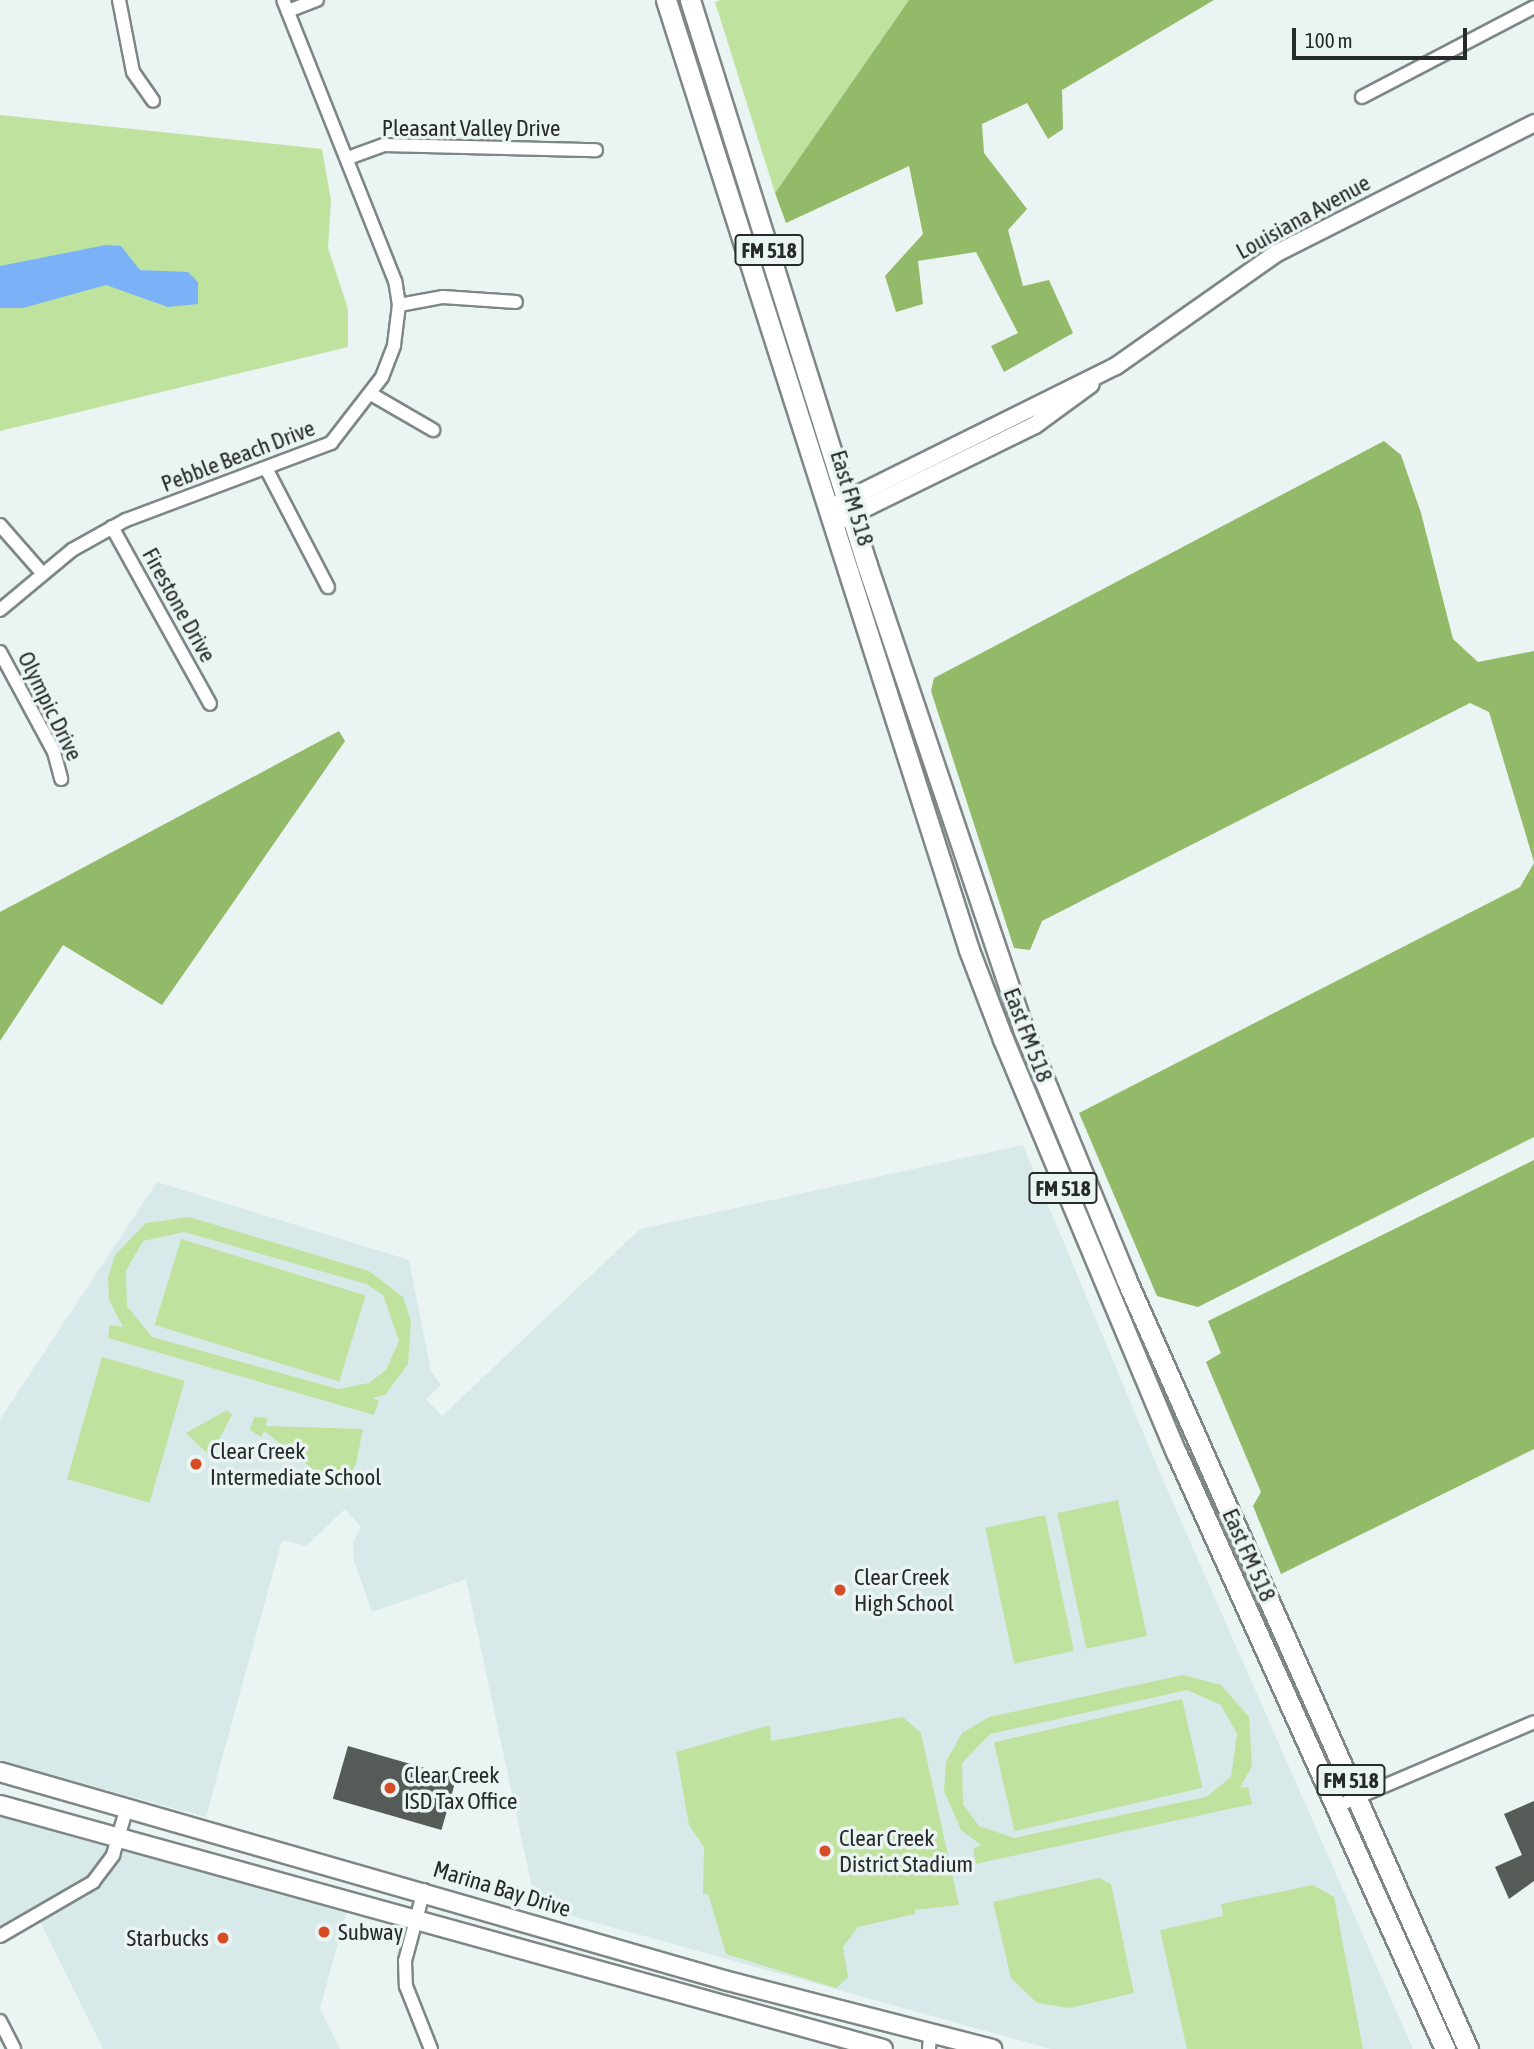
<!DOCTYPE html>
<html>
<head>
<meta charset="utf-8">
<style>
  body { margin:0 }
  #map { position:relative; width:1534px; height:2049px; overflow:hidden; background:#eaf4f3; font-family:"Asap Condensed",sans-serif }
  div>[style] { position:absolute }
  .built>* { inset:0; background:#d7eae9 }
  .green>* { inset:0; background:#c0e29f; transform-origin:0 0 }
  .forest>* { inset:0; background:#93ba69 }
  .water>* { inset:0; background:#7ab1f7 }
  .building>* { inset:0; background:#555c58; transform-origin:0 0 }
  .roads { filter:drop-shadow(2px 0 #7e8786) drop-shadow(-2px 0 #7e8786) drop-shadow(0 2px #7e8786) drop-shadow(0 -2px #7e8786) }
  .minor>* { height:12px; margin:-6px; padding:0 6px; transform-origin:6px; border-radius:6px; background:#fff }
  .tertiary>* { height:16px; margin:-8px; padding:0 8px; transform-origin:8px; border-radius:8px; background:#fff }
  .secondary>* { height:18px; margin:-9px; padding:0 9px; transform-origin:9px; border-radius:9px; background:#fff }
  .primary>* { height:19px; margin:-9.5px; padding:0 9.5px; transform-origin:9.5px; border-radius:9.5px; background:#fff }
  .dots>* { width:19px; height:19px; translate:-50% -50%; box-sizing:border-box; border:4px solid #eaf4f3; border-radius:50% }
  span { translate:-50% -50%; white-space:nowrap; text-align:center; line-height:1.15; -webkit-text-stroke:7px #eaf4f3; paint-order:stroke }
  .shield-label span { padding:2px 5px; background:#eaf4f3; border:2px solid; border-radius:5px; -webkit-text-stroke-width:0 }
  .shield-label { font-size:21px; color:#272a2a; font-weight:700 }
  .street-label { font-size:23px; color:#272a2a }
  .poi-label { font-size:23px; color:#272a2a }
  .left { translate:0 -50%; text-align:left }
  .right { translate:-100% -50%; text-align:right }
  .scale { position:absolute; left:1292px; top:28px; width:175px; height:32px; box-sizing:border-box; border:4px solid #272a2a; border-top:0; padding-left:9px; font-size:21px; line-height:24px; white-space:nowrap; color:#272a2a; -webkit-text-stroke:5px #eaf4f3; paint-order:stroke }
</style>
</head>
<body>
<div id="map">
  <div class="built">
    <i style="clip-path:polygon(1023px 1145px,1163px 1480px,1413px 2049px,1051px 2049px,536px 1906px,466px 1579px,372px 1612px,354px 1561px,353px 1543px,361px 1527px,345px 1509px,306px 1546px,282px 1540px,206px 1817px,0 1761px,0 1419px,157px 1182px,409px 1260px,431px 1371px,441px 1385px,426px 1399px,442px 1416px,640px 1229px)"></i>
    <i style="clip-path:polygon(0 1814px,348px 1907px,320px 2008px,340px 2049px,103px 2049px,34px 1909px,0 1927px)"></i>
  </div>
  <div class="green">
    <i style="clip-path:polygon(720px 0,909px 0,775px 193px,715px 2px)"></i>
    <i style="clip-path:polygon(0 115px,322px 149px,331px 200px,328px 248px,348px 309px,348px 347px,0 431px)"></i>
    <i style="clip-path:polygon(evenodd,189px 1217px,369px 1271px,403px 1297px,411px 1321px,408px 1364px,385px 1395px,372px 1398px,379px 1401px,374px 1415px,108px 1338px,110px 1325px,123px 1327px,109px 1300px,108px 1278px,115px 1255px,146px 1223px,189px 1217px,184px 1232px,366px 1284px,383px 1295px,399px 1341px,386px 1370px,369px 1383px,338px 1389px,152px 1337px,127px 1306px,126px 1271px,143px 1241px,184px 1232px)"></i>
    <i style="left:181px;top:1239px;width:193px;height:90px;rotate:17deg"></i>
    <i style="left:102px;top:1357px;width:86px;height:127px;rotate:16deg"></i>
    <i style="clip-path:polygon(227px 1410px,232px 1415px,210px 1456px,186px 1433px)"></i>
    <i style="clip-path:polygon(254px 1417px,267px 1418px,266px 1426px,363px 1429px,356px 1464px,340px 1490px,264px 1431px,261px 1437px,250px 1430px)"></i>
    <i style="left:1118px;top:1500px;width:139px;height:62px;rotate:78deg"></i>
    <i style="left:1045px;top:1515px;width:139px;height:61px;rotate:78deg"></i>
    <i style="clip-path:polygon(evenodd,1183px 1675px,1221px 1685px,1249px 1717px,1252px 1766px,1240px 1788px,1248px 1787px,1252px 1804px,976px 1864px,973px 1849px,981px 1845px,961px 1830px,944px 1791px,946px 1762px,962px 1733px,989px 1717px,1183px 1675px,1187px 1690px,1221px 1705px,1237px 1734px,1231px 1777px,1206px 1797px,1014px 1838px,979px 1826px,963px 1804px,962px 1763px,990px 1734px,1187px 1690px)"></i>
    <i style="left:1182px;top:1699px;width:91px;height:193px;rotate:77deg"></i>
    <i style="clip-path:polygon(903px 1717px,921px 1733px,959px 1905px,915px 1910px,915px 1914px,858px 1927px,843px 1947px,848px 1977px,836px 1988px,726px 1954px,708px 1894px,703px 1894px,704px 1847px,689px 1825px,676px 1752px,770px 1725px,771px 1741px)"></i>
    <i style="clip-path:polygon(1099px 1878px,1111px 1884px,1134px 1993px,1070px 2008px,1037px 2003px,1011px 1978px,993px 1902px)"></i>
    <i style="clip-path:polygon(1313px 1885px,1334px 1897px,1363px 2049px,1187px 2049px,1160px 1930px,1223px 1916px,1221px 1904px)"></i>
  </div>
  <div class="forest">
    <i style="clip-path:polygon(909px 0,1214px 0,1062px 90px,1063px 129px,1048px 139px,1027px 103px,982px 124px,984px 153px,1027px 209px,1008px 230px,1023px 286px,1049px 280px,1073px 333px,1004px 372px,991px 346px,1018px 333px,976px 252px,918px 261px,923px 304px,896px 312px,885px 276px,923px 234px,909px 166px,786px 223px,775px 193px)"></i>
    <i style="clip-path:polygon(1384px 441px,1401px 455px,1421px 513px,1453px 639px,1478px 662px,1534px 651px,1534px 862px,1489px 712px,1470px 703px,1042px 921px,1030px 950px,1014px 948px,931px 691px,934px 678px)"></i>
    <i style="clip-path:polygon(339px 731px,345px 741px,162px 1005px,63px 945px,0 1041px,0 912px)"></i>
    <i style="clip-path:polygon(1534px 863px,1534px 1137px,1198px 1307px,1157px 1296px,1079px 1113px,1520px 887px)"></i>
    <i style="clip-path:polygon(1534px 1160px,1534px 1449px,1281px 1574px,1253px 1506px,1261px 1492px,1206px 1362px,1221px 1353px,1208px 1321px)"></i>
  </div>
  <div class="water">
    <i style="clip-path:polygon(106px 245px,121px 246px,140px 270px,188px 272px,198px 282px,198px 304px,168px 307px,106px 285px,23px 308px,0 308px,0 266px)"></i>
  </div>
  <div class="building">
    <i style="left:348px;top:1746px;width:113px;height:55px;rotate:16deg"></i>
    <i style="clip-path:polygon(1534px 1801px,1534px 1881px,1509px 1899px,1495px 1867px,1522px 1855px,1504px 1814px)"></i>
  </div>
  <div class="roads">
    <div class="minor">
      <i style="left:119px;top:0;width:73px;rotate:79deg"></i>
      <i style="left:133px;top:72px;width:35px;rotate:55deg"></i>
      <i style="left:288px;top:11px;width:31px;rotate:-21deg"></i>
      <i style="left:1362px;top:97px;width:194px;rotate:-27.6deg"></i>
      <i style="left:348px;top:158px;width:38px;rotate:-20deg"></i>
      <i style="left:384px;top:145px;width:212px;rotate:1.4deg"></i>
      <i style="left:399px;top:305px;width:45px;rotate:-10.3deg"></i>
      <i style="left:443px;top:297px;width:73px;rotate:3.9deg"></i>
      <i style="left:371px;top:394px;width:72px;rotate:30.1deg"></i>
      <i style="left:267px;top:470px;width:132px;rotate:62.5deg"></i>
      <i style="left:0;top:525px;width:64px;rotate:48.8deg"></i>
      <i style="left:112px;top:527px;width:202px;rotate:61deg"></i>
      <i style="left:0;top:610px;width:94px;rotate:-39.8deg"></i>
      <i style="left:72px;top:550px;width:62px;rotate:-29.1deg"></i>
      <i style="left:126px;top:520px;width:219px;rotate:-20.6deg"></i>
      <i style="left:331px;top:443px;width:83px;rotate:-52.3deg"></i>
      <i style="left:382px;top:377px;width:34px;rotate:-69deg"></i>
      <i style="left:394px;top:345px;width:40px;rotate:-82.9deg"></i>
      <i style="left:399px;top:305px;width:24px;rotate:-99deg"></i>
      <i style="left:395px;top:281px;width:302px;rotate:-111.7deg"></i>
      <i style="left:0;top:652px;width:114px;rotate:61.6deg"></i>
      <i style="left:54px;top:752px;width:28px;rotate:75deg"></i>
      <i style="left:1335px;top:1807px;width:216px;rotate:-23.1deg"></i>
      <i style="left:424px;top:1890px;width:73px;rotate:105deg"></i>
      <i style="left:405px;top:1961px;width:25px;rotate:88deg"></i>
      <i style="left:406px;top:1986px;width:68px;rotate:68.4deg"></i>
      <i style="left:0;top:1936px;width:108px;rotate:-30.1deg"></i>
      <i style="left:93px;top:1882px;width:34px;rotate:-53deg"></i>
      <i style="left:113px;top:1855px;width:50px;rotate:-73.7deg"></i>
      <i style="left:0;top:2021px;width:31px;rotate:63deg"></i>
      <i style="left:929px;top:2049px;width:14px;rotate:-86deg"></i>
    </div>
    <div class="tertiary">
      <i style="left:838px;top:504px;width:310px;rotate:-26.4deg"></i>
      <i style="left:1116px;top:366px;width:197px;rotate:-35.1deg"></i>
      <i style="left:1277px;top:253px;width:288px;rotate:-26.8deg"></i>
      <i style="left:841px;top:520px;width:216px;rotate:-26.1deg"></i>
      <i style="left:1035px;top:425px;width:69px;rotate:-36.2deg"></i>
    </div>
    <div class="secondary">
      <i style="left:0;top:1772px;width:753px;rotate:16.03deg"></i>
      <i style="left:724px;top:1980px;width:277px;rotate:14.4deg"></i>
      <i style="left:0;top:1805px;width:916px;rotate:15.45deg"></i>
    </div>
    <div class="primary">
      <i style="left:666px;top:0;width:997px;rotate:72.31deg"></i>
      <i style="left:969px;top:950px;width:95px;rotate:69.1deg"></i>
      <i style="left:1003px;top:1039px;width:450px;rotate:67.3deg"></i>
      <i style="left:1177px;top:1454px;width:653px;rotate:65.75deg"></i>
      <i style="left:690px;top:0;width:592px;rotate:72.61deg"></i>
      <i style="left:867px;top:565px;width:492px;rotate:71.4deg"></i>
      <i style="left:1024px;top:1031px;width:268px;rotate:67.6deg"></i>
      <i style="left:1126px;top:1279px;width:843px;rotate:66.05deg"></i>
    </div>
  </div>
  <div class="dots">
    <i style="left:196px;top:1464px;background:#d54c25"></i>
    <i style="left:840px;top:1590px;background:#d54c25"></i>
    <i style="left:390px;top:1788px;background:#d54c25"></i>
    <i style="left:825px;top:1851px;background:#d54c25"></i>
    <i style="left:324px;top:1932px;background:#d54c25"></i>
    <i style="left:223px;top:1938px;background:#d54c25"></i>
  </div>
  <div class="shield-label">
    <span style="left:769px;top:250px">FM 518</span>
    <span style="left:1063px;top:1188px">FM 518</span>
    <span style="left:1351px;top:1780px">FM 518</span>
  </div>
  <div class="street-label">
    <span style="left:471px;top:128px">Pleasant Valley Drive</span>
    <span style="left:1303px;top:217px;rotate:-29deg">Louisiana Avenue</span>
    <span style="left:238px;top:456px;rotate:-21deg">Pebble Beach Drive</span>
    <span style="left:852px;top:498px;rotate:73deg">East FM 518</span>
    <span style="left:179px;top:605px;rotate:61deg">Firestone Drive</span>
    <span style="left:50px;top:706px;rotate:64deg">Olympic Drive</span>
    <span style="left:1028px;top:1035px;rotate:69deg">East FM 518</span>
    <span style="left:1249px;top:1555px;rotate:66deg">East FM 518</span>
    <span style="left:502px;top:1889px;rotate:17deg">Marina Bay Drive</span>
  </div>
  <div class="poi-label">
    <span class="left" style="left:210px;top:1464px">Clear Creek<br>Intermediate School</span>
    <span class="left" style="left:854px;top:1590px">Clear Creek<br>High School</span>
    <span class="left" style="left:404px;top:1788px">Clear Creek<br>ISD Tax Office</span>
    <span class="left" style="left:839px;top:1851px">Clear Creek<br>District Stadium</span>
    <span class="left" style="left:338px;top:1932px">Subway</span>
    <span class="right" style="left:209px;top:1938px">Starbucks</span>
  </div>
  <div class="scale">100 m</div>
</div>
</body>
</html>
